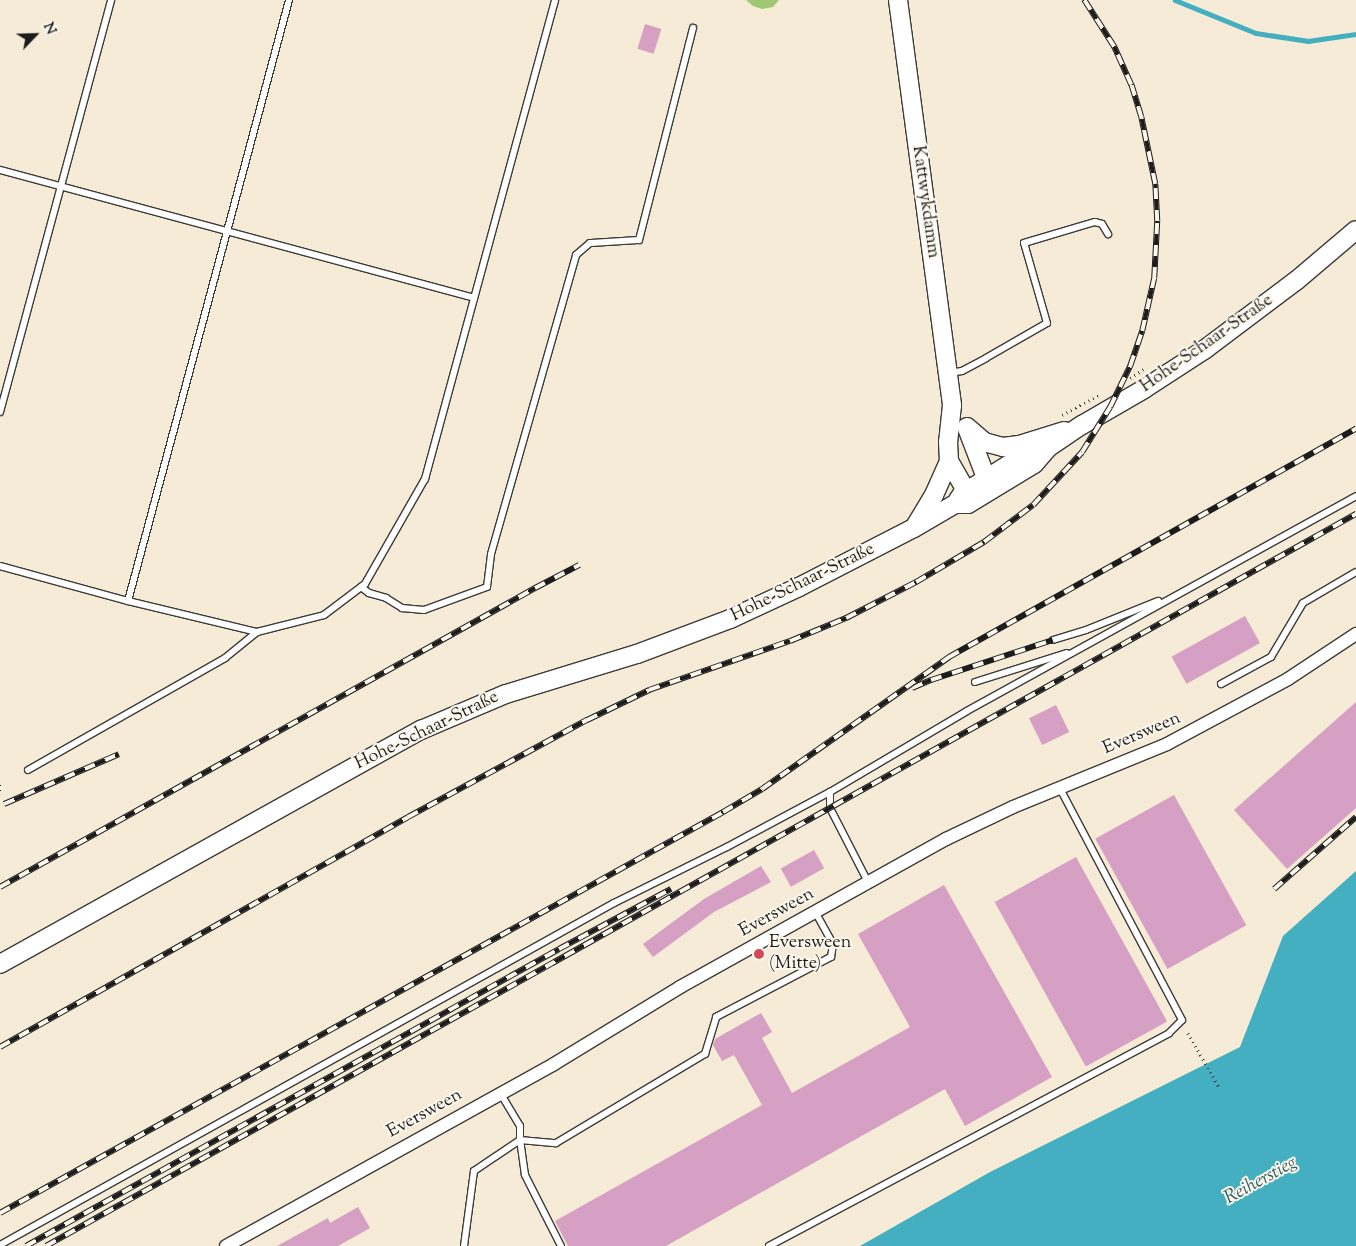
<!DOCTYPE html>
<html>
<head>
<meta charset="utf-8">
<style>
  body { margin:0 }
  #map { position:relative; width:1356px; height:1246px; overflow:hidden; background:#f6ebd6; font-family:"Sorts Mill Goudy",serif }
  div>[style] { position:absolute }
  .green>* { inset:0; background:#a0c874 }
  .water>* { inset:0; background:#43afc0 }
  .stream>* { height:4.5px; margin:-2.25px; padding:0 2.25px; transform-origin:2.25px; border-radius:2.25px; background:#43afc0 }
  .building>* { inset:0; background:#d5a0c3; transform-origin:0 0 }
  .path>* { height:2.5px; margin-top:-1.25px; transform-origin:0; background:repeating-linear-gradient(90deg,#3d3b38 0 1px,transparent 0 5px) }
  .roads { filter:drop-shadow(1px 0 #3d3b38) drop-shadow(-1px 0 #3d3b38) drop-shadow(0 1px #3d3b38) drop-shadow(0 -1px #3d3b38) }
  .service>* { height:6px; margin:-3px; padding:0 3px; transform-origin:3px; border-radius:3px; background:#fff }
  .minor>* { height:12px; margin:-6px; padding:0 6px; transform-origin:6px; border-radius:6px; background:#fff }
  .secondary>* { height:18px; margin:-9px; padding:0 9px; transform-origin:9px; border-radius:9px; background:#fff }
  .rail>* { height:5.5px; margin-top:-2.75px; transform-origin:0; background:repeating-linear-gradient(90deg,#fbf7ec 0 11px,#1c1c1c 0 22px); box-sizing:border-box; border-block:1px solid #1c1c1c }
  .dots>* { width:14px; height:14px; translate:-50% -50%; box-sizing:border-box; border:2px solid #fbf7ec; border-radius:50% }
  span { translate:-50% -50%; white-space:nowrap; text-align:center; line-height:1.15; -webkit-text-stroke:4px #fbf7ec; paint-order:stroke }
  .street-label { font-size:18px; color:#1c1c1c }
  .poi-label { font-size:18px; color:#1c1c1c }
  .left { translate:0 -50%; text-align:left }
  .water-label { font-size:19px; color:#2e5e66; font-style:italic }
  .north { position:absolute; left:10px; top:10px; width:50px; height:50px; -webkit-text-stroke:4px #fbf7ec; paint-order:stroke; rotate:66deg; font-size:14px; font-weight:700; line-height:20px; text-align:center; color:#1c1c1c }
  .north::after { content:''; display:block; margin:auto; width:18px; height:22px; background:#1c1c1c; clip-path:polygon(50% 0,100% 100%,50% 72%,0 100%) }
</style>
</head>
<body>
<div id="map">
  <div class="green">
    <i style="clip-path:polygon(746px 0,779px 0,773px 7px,762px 9px,753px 6px)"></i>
  </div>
  <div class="water">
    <i style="clip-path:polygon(1356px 871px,1356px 1246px,860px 1246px,990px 1172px,1240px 1047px,1283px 936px)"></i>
  </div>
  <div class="stream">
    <i style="left:1175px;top:0;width:87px;rotate:22.2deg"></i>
    <i style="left:1256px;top:33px;width:53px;rotate:8.7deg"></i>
    <i style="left:1308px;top:41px;width:49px;rotate:-8.3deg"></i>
  </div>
  <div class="building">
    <i style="left:645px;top:24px;width:17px;height:26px;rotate:17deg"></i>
    <i style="left:1245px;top:616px;width:31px;height:84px;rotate:61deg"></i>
    <i style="clip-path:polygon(1356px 702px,1356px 808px,1287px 869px,1234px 810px)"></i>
    <i style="left:1056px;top:705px;width:30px;height:30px;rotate:64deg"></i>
    <i style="left:1174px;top:795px;width:149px;height:90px;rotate:61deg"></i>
    <i style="left:814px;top:850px;width:21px;height:38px;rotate:61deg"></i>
    <i style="left:1076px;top:857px;width:188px;height:93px;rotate:61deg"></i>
    <i style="clip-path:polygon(761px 866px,771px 882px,714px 912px,653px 957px,643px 944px,704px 899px)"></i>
    <i style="clip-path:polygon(944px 885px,1052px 1077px,965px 1126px,945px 1089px,666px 1246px,568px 1246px,555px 1221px,762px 1105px,734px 1055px,722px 1061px,713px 1045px,715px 1039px,761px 1013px,772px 1032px,762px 1038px,792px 1093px,910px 1027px,858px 934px)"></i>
    <i style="clip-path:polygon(358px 1207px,370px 1228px,338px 1246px,277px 1246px,328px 1218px,330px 1223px)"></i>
  </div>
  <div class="path">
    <i style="left:1130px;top:378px;width:17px;rotate:-33deg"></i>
    <i style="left:1062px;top:415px;width:42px;rotate:-28.4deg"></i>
    <i style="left:1188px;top:1033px;width:62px;rotate:60.1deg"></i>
  </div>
  <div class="roads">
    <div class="service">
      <i style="left:0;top:170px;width:491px;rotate:15.1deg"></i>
      <i style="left:949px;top:373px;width:13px;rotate:-9deg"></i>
      <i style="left:962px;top:371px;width:27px;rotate:-28deg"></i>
      <i style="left:986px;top:358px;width:70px;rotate:-29.8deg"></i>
      <i style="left:1047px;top:323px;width:83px;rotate:-106deg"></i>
      <i style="left:1024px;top:243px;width:74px;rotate:-16.5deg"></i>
      <i style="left:1095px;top:222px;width:7px;rotate:16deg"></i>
      <i style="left:1102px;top:224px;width:12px;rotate:59deg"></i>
      <i style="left:0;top:412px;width:427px;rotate:-74.9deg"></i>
      <i style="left:0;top:566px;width:133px;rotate:15.3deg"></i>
      <i style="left:128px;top:601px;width:133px;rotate:13.5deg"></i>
      <i style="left:361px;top:587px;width:10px;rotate:37deg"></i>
      <i style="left:369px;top:593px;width:18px;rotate:16deg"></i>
      <i style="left:386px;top:598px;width:19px;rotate:32deg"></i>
      <i style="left:402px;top:608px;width:22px;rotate:5deg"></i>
      <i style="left:424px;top:610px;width:67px;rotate:-20.1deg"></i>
      <i style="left:487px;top:587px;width:33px;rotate:-83deg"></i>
      <i style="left:491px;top:554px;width:311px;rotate:-74.1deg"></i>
      <i style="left:576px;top:255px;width:18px;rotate:-41deg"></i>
      <i style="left:590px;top:243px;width:49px;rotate:-3.5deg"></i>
      <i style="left:639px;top:240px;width:219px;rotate:-75.7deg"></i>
      <i style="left:128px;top:601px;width:622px;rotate:-75deg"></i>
      <i style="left:1053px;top:640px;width:34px;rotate:-17deg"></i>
      <i style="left:1086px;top:630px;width:78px;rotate:-21.9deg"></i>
      <i style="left:975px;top:682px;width:96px;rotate:-17.5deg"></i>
      <i style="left:1221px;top:684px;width:57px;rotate:-28.4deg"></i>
      <i style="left:1271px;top:657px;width:63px;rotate:-59.3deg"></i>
      <i style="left:1303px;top:603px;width:61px;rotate:-30.3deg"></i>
      <i style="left:28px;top:770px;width:227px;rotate:-29.6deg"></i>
      <i style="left:225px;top:658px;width:41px;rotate:-39.1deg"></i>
      <i style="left:257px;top:632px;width:69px;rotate:-14.2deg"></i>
      <i style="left:324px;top:615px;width:51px;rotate:-37.1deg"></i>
      <i style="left:365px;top:584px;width:121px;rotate:-60.3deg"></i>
      <i style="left:425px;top:479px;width:496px;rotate:-74.8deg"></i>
      <i style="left:868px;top:882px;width:83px;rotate:-117.2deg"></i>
      <i style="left:830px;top:808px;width:16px;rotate:-90deg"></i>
      <i style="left:830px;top:792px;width:159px;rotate:-30.6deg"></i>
      <i style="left:967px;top:711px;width:444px;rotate:-28.9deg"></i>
      <i style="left:0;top:1245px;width:703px;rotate:-29.12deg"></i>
      <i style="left:614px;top:903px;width:126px;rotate:-26.4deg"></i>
      <i style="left:727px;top:847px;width:117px;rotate:-28.1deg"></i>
      <i style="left:464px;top:1246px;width:76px;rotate:-82.4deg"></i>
      <i style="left:474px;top:1171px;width:55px;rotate:-34deg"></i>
      <i style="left:520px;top:1140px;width:14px;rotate:-90deg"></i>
      <i style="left:520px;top:1126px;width:39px;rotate:-121deg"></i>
      <i style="left:561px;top:1246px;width:80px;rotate:-116.9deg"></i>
      <i style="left:525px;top:1175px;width:35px;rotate:-98deg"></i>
      <i style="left:520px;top:1140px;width:36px;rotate:5deg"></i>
      <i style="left:556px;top:1143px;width:174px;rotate:-30.9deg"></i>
      <i style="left:705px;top:1054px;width:39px;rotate:-73deg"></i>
      <i style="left:716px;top:1017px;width:130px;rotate:-27.6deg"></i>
      <i style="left:831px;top:957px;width:13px;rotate:-81deg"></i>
      <i style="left:833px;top:944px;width:37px;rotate:-119deg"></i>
      <i style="left:769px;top:1246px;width:453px;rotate:-28deg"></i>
      <i style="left:1169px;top:1033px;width:18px;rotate:-45deg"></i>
      <i style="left:1182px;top:1020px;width:263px;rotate:-117.8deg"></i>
    </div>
    <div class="minor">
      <i style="left:226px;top:1246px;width:375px;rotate:-29deg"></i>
      <i style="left:554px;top:1064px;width:148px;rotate:-31.4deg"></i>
      <i style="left:680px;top:987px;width:304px;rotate:-29.1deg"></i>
      <i style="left:946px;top:839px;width:74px;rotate:-25.5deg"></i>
      <i style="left:1013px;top:807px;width:166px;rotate:-22.2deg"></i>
      <i style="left:1167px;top:744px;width:137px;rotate:-28.2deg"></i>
      <i style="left:1288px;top:679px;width:82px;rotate:-33.5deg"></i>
    </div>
    <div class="secondary">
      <i style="left:898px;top:0;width:409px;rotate:82.4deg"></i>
      <i style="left:952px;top:405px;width:37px;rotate:96deg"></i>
      <i style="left:948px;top:442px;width:19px;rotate:87deg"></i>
      <i style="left:949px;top:461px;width:46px;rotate:60.1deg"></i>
      <i style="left:967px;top:427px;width:23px;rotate:41deg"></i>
      <i style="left:984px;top:442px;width:20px;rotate:15deg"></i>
      <i style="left:1003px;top:447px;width:16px;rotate:-7deg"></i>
      <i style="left:1019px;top:445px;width:47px;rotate:-17.3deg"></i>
      <i style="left:967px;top:428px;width:64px;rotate:69deg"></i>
      <i style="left:958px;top:500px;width:7px;rotate:-56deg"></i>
      <i style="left:962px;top:494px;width:77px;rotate:-32.2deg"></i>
      <i style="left:1027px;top:453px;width:16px;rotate:-15deg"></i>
      <i style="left:916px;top:525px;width:35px;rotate:-59deg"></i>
      <i style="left:934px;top:495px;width:37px;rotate:-66deg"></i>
      <i style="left:0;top:964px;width:482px;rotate:-29.1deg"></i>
      <i style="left:421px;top:730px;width:92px;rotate:-23deg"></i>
      <i style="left:506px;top:694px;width:137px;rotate:-17deg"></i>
      <i style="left:637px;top:654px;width:99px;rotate:-20.6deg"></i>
      <i style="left:730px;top:619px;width:76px;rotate:-24.9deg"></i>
      <i style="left:799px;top:587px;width:129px;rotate:-27.2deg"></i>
      <i style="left:914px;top:528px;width:48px;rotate:-30.3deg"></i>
      <i style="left:955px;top:504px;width:13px"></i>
      <i style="left:968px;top:504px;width:77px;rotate:-31.2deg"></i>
      <i style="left:1034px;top:464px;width:23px;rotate:-49deg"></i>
      <i style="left:1049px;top:447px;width:40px;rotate:-34deg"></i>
      <i style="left:1082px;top:425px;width:72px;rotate:-30.1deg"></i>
      <i style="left:1144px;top:389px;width:72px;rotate:-33deg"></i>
      <i style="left:1204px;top:350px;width:116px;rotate:-37deg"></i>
      <i style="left:1297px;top:280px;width:77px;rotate:-40.3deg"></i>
    </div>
  </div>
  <div class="rail">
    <i style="left:912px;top:688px;width:21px;rotate:-23deg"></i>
    <i style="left:931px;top:680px;width:128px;rotate:-18.2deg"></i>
    <i style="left:0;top:788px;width:1px"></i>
    <i style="left:4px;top:804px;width:125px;rotate:-23.5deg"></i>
    <i style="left:0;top:887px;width:613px;rotate:-29.2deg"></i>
    <i style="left:535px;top:588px;width:50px;rotate:-27.6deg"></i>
    <i style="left:1274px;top:889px;width:109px;rotate:-41.3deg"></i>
    <i style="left:0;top:1047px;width:468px;rotate:-29.4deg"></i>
    <i style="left:408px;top:817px;width:204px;rotate:-28.5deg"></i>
    <i style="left:587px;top:720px;width:69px;rotate:-25.8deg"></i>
    <i style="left:649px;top:690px;width:149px;rotate:-19.2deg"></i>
    <i style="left:790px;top:641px;width:61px;rotate:-22.3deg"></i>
    <i style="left:846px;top:618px;width:79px;rotate:-27.2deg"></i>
    <i style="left:916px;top:582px;width:79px;rotate:-30.5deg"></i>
    <i style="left:984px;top:542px;width:61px;rotate:-37.1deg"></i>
    <i style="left:1033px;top:505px;width:72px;rotate:-47.2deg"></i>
    <i style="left:1082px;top:452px;width:53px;rotate:-58.1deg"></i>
    <i style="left:1110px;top:407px;width:46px;rotate:-64deg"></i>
    <i style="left:1130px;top:366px;width:37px;rotate:-71deg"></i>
    <i style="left:1142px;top:331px;width:54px;rotate:-77.2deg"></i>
    <i style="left:1154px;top:278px;width:57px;rotate:-87deg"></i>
    <i style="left:1157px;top:221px;width:37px;rotate:-93deg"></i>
    <i style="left:1155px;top:184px;width:68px;rotate:-101.8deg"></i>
    <i style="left:1141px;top:117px;width:34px;rotate:-107deg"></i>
    <i style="left:1131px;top:85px;width:42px;rotate:-114.1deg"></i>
    <i style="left:1114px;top:47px;width:56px;rotate:-122.6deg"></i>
    <i style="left:0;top:1213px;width:827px;rotate:-29.01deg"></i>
    <i style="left:723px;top:812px;width:45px;rotate:-30.5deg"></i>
    <i style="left:762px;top:789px;width:229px;rotate:-35.2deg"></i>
    <i style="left:949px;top:657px;width:467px;rotate:-29.3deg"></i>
    <i style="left:26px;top:1246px;width:610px;rotate:-29.13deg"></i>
    <i style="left:559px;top:949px;width:127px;rotate:-28.2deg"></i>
    <i style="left:46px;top:1246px;width:1501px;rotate:-29.2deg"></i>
  </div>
  <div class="dots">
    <i style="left:759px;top:954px;background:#d1495b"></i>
  </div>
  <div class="street-label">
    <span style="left:925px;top:202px;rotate:82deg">Kattwykdamm</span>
    <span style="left:1207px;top:344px;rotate:-35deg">Hohe-Schaar-Straße</span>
    <span style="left:803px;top:583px;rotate:-26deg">Hohe-Schaar-Straße</span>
    <span style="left:427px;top:731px;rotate:-26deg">Hohe-Schaar-Straße</span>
    <span style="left:1142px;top:734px;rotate:-23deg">Eversween</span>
    <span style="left:777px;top:913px;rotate:-29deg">Eversween</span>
    <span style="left:425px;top:1114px;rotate:-29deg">Eversween</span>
  </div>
  <div class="poi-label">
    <span class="left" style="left:769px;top:954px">Eversween<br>(Mitte)</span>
  </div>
  <div class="water-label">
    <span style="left:1261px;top:1181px;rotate:-29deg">Reiherstieg</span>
  </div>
  <div class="north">N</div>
</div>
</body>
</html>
